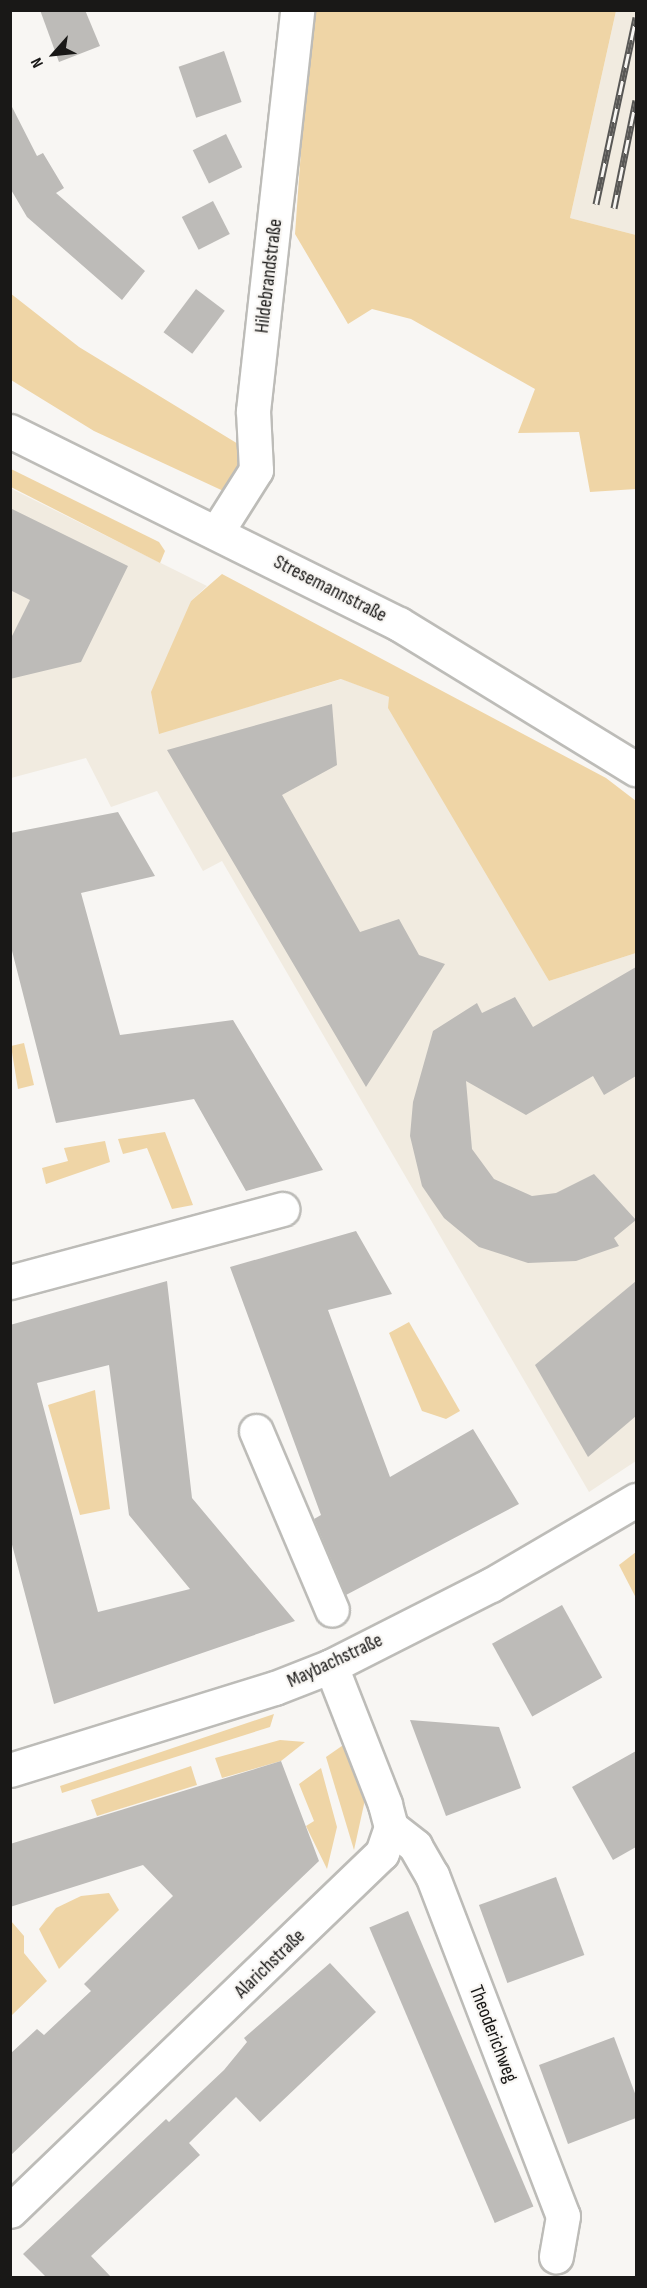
<!DOCTYPE html>
<html>
<head>
<meta charset="utf-8">
<style>
  body { margin:0 }
  #map { position:relative; width:647px; height:2288px; overflow:hidden; background:#f8f6f3; font-family:"Sofia Sans Condensed",sans-serif }
  div>[style] { position:absolute }
  .built>* { inset:0; background:#f1ebe0 }
  .green>* { inset:0; background:#efd5a6 }
  .building>* { inset:0; background:#bdbbb8; transform-origin:0 0 }
  .roads { filter:drop-shadow(2px 0 #bdbcb8) drop-shadow(-2px 0 #bdbcb8) drop-shadow(0 2px #bdbcb8) drop-shadow(0 -2px #bdbcb8) }
  .minor>* { height:33px; margin:-16.5px; padding:0 16.5px; transform-origin:16.5px; border-radius:16.5px; background:#fff }
  .major>* { height:33px; margin:-16.5px; padding:0 16.5px; transform-origin:16.5px; border-radius:16.5px; background:#fff }
  .rail>* { height:7px; margin-top:-3.5px; transform-origin:0; background:repeating-linear-gradient(90deg,#f8f6f3 0 14px,#585755 0 28px); box-sizing:border-box; border-block:2px solid #585755 }
  span { translate:-50% -50%; white-space:nowrap; text-align:center; line-height:1.15; -webkit-text-stroke:4.5px #f8f6f3; paint-order:stroke }
  .street-label { font-size:20px; color:#191817 }
  .frame { position:absolute; inset:0; border:12px solid #191817; pointer-events:none }
  .north { position:absolute; left:24px; top:24px; width:60px; height:60px; -webkit-text-stroke:4px #f8f6f3; paint-order:stroke; rotate:243deg; font-size:16px; font-weight:700; line-height:24px; text-align:center; color:#191817 }
  .north::after { content:''; display:block; margin:auto; width:21px; height:27px; background:#191817; clip-path:polygon(50% 0,100% 100%,50% 72%,0 100%) }
</style>
</head>
<body>
<div id="map">
  <div class="built">
    <i style="clip-path:polygon(616px 11px,636px 11px,636px 235px,570px 218px)"></i>
    <i style="clip-path:polygon(10px 488px,207px 586px,191px 601px,159px 733px,342px 679px,389px 697px,549px 981px,636px 953px,636px 1461px,589px 1492px,222px 861px,203px 871px,157px 791px,111px 807px,86px 758px,11px 778px)"></i>
  </div>
  <div class="green">
    <i style="clip-path:polygon(311px 11px,616px 11px,570px 218px,636px 235px,636px 489px,590px 492px,579px 432px,518px 433px,535px 389px,411px 319px,372px 309px,348px 324px,295px 234px)"></i>
    <i style="clip-path:polygon(10px 293px,79px 347px,248px 450px,232px 495px,94px 431px,11px 380px)"></i>
    <i style="clip-path:polygon(11px 469px,159px 542px,165px 551px,160px 563px,11px 487px)"></i>
    <i style="clip-path:polygon(222px 574px,606px 778px,636px 801px,636px 953px,549px 981px,388px 708px,389px 697px,341px 679px,159px 734px,151px 692px,191px 601px)"></i>
    <i style="clip-path:polygon(24px 1043px,34px 1085px,18px 1089px,11px 1046px)"></i>
    <i style="clip-path:polygon(165px 1132px,193px 1205px,172px 1209px,147px 1148px,123px 1154px,118px 1139px)"></i>
    <i style="clip-path:polygon(105px 1141px,110px 1162px,46px 1184px,42px 1168px,68px 1161px,64px 1148px)"></i>
    <i style="clip-path:polygon(409px 1322px,460px 1411px,446px 1419px,422px 1411px,389px 1333px)"></i>
    <i style="clip-path:polygon(95px 1390px,110px 1509px,80px 1515px,48px 1405px)"></i>
    <i style="clip-path:polygon(636px 1552px,636px 1598px,619px 1565px)"></i>
    <i style="clip-path:polygon(274px 1714px,270px 1727px,62px 1793px,60px 1786px)"></i>
    <i style="clip-path:polygon(280px 1740px,305px 1742px,281px 1761px,222px 1778px,215px 1758px)"></i>
    <i style="clip-path:polygon(349px 1741px,366px 1795px,354px 1850px,326px 1757px)"></i>
    <i style="clip-path:polygon(191px 1766px,197px 1785px,97px 1816px,91px 1800px)"></i>
    <i style="clip-path:polygon(321px 1768px,337px 1827px,327px 1869px,306px 1826px,314px 1821px,299px 1784px)"></i>
    <i style="clip-path:polygon(109px 1893px,119px 1910px,59px 1969px,39px 1929px,56px 1908px,81px 1896px)"></i>
    <i style="clip-path:polygon(11px 1921px,24px 1936px,24px 1953px,47px 1981px,11px 2016px)"></i>
  </div>
  <div class="building">
    <i style="clip-path:polygon(40px 10px,85px 10px,100px 46px,59px 62px)"></i>
    <i style="left:224px;top:51px;width:54px;height:48px;rotate:71deg"></i>
    <i style="clip-path:polygon(10px 103px,37px 156px,43px 153px,64px 188px,56px 193px,145px 271px,122px 300px,27px 217px,10px 188px)"></i>
    <i style="left:226px;top:134px;width:37px;height:37px;rotate:64deg"></i>
    <i style="left:213px;top:201px;width:37px;height:35px;rotate:63deg"></i>
    <i style="left:196px;top:289px;width:36px;height:54px;rotate:37deg"></i>
    <i style="clip-path:polygon(10px 508px,128px 566px,81px 662px,10px 679px,10px 640px,30px 600px,10px 590px)"></i>
    <i style="clip-path:polygon(332px 704px,337px 765px,282px 795px,360px 932px,399px 919px,419px 955px,445px 964px,366px 1087px,167px 750px)"></i>
    <i style="clip-path:polygon(118px 812px,155px 876px,81px 893px,120px 1035px,233px 1020px,323px 1170px,246px 1191px,194px 1099px,56px 1123px,10px 943px,10px 833px)"></i>
    <i style="clip-path:polygon(636px 967px,636px 1076px,604px 1095px,593px 1076px,526px 1115px,466px 1081px,472px 1149px,494px 1179px,532px 1196px,556px 1193px,594px 1174px,636px 1220px,614px 1238px,619px 1246px,576px 1261px,528px 1263px,479px 1247px,444px 1218px,422px 1186px,410px 1136px,413px 1102px,433px 1031px,477px 1003px,482px 1013px,515px 997px,533px 1027px)"></i>
    <i style="clip-path:polygon(356px 1231px,392px 1294px,328px 1310px,390px 1477px,473px 1429px,519px 1504px,346px 1595px,314px 1519px,321px 1515px,230px 1267px)"></i>
    <i style="clip-path:polygon(evenodd,167px 1281px,192px 1498px,295px 1621px,54px 1704px,10px 1537px,10px 1325px,167px 1281px,109px 1365px,129px 1515px,190px 1589px,98px 1612px,37px 1383px,109px 1365px)"></i>
    <i style="clip-path:polygon(636px 1281px,636px 1416px,588px 1457px,535px 1365px)"></i>
    <i style="left:562px;top:1605px;width:83px;height:80px;rotate:61deg"></i>
    <i style="clip-path:polygon(410px 1720px,499px 1727px,521px 1788px,446px 1816px)"></i>
    <i style="clip-path:polygon(636px 1751px,636px 1847px,613px 1860px,572px 1787px)"></i>
    <i style="clip-path:polygon(281px 1761px,319px 1861px,10px 2156px,10px 2054px,37px 2029px,44px 2035px,91px 1991px,84px 1984px,173px 1896px,143px 1865px,10px 1907px,10px 1844px)"></i>
    <i style="left:556px;top:1877px;width:83px;height:82px;rotate:70deg"></i>
    <i style="left:408px;top:1911px;width:321px;height:42px;rotate:67deg"></i>
    <i style="clip-path:polygon(330px 1963px,376px 2012px,260px 2122px,236px 2097px,189px 2143px,200px 2155px,91px 2256px,111px 2277px,46px 2277px,23px 2254px,166px 2119px,169px 2122px,224px 2070px,247px 2042px,244px 2038px)"></i>
    <i style="clip-path:polygon(614px 2037px,636px 2096px,636px 2118px,568px 2144px,539px 2065px)"></i>
  </div>
  <div class="roads">
    <div class="minor">
      <i style="left:218px;top:530px;width:71px;rotate:-57.7deg"></i>
      <i style="left:256px;top:470px;width:59px;rotate:-92.9deg"></i>
      <i style="left:253px;top:411px;width:403px;rotate:-83.7deg"></i>
      <i style="left:10px;top:1282px;width:282px;rotate:-15deg"></i>
      <i style="left:256px;top:1431px;width:194px;rotate:67deg"></i>
      <i style="left:391px;top:1827px;width:31px;rotate:38deg"></i>
      <i style="left:415px;top:1846px;width:34px;rotate:60deg"></i>
      <i style="left:432px;top:1875px;width:365px;rotate:69deg"></i>
      <i style="left:563px;top:2216px;width:41px;rotate:99.9deg"></i>
      <i style="left:10px;top:2211px;width:516px;rotate:-43.9deg"></i>
      <i style="left:382px;top:1853px;width:28px;rotate:-71deg"></i>
      <i style="left:391px;top:1827px;width:24px;rotate:-105deg"></i>
      <i style="left:385px;top:1804px;width:148px;rotate:-111.4deg"></i>
    </div>
    <div class="major">
      <i style="left:10px;top:431px;width:434px;rotate:26.4deg"></i>
      <i style="left:399px;top:624px;width:278px;rotate:31.5deg"></i>
      <i style="left:10px;top:1770px;width:277px;rotate:-17.2deg"></i>
      <i style="left:275px;top:1688px;width:60px;rotate:-21.4deg"></i>
      <i style="left:331px;top:1666px;width:179px;rotate:-26.9deg"></i>
      <i style="left:491px;top:1585px;width:168px;rotate:-30.4deg"></i>
    </div>
  </div>
  <div class="rail">
    <i style="left:596px;top:204px;width:191px;rotate:-77.9deg"></i>
    <i style="left:614px;top:208px;width:110px;rotate:-78.5deg"></i>
  </div>
  <div class="street-label">
    <span style="left:269px;top:276px;rotate:-83deg">Hildebrandstraße</span>
    <span style="left:330px;top:589px;rotate:27deg">Stresemannstraße</span>
    <span style="left:335px;top:1661px;rotate:-25deg">Maybachstraße</span>
    <span style="left:270px;top:1964px;rotate:-44deg">Alarichstraße</span>
    <span style="left:493px;top:2034px;rotate:69deg">Theoderichweg</span>
  </div>
  <div class="frame"></div>
  <div class="north">N</div>
</div>
</body>
</html>
